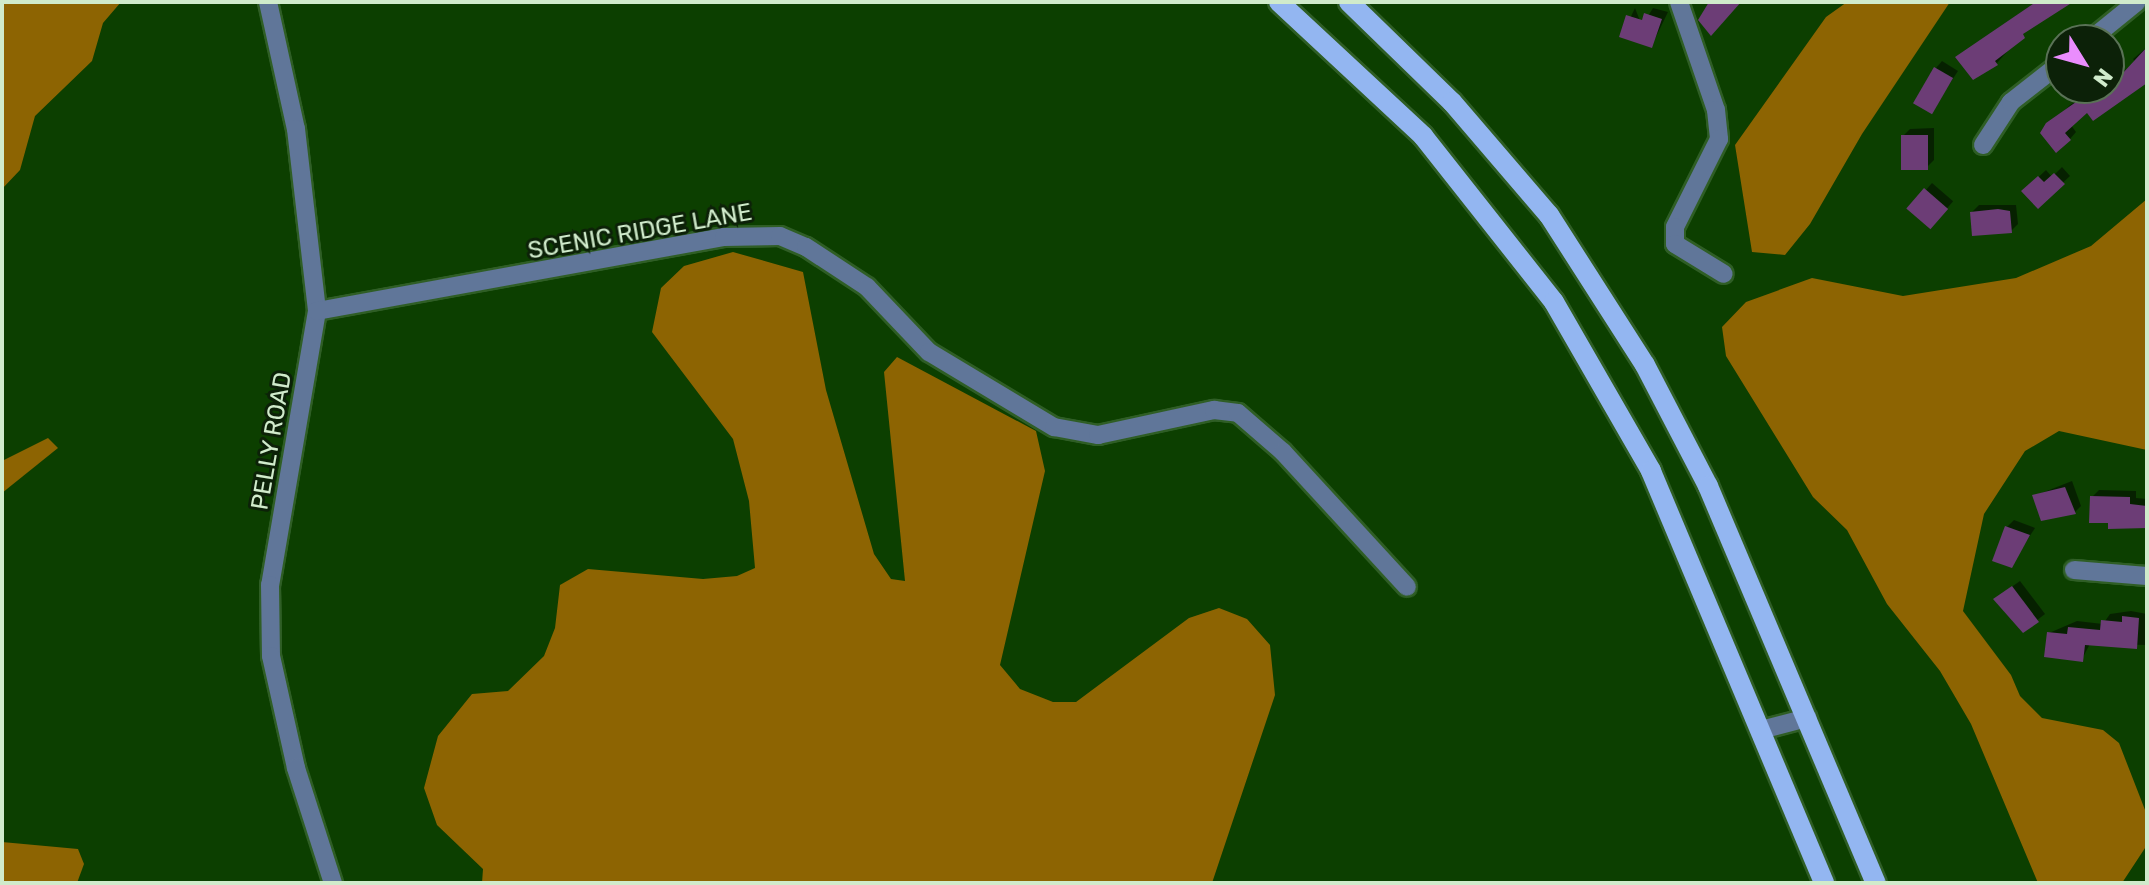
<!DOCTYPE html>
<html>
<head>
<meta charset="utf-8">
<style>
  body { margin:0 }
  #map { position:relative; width:2149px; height:885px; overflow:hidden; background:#0c3f00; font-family:Rubik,sans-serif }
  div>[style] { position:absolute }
  .forest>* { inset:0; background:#8d6402 }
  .shadow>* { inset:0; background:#0007; transform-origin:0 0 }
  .building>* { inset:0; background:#6c3d76; transform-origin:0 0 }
  .roads { filter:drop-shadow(2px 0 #2f5e25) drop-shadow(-2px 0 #2f5e25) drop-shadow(0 2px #2f5e25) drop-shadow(0 -2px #2f5e25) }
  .minor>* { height:18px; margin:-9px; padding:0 9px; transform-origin:9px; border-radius:9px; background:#607699 }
  .major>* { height:20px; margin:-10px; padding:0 10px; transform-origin:10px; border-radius:10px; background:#93b6f1 }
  span { translate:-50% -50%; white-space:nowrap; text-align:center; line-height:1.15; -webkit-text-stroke:6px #0c2108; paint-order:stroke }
  .street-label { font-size:24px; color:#d0ebcb }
  .frame { position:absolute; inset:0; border:4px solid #d0ebcb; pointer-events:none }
  .north { position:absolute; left:2045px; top:24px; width:80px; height:80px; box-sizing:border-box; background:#0c2108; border:2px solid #5a7256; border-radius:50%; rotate:127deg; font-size:22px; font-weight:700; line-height:32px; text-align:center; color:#d0ebcb }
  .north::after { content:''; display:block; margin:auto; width:28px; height:36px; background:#ea8dfd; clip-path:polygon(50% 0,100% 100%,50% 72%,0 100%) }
</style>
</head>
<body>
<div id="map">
  <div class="forest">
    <i style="clip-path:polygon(2px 2px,121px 2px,103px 23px,92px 61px,35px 116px,20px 170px,2px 189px)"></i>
    <i style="clip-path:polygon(1847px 2px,1950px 2px,1862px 134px,1810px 224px,1785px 255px,1752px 252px,1735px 145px,1826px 17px)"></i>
    <i style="clip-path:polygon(2147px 199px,2147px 450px,2059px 431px,2025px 451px,1984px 514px,1963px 611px,2011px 675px,2020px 696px,2042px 718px,2103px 730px,2119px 743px,2147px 815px,2147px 845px,2122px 883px,2038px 883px,1971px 724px,1940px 671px,1887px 604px,1847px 530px,1813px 497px,1726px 356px,1722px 327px,1746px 302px,1812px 278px,1903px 296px,2016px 278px,2091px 246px)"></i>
    <i style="clip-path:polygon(733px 252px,803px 272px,826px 390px,874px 554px,891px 579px,905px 581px,884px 372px,897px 357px,1036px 431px,1045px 471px,1000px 665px,1020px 689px,1053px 702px,1076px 702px,1189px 618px,1219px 608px,1247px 619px,1270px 645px,1275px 695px,1212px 883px,482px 883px,483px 869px,437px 825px,424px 788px,438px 736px,472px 694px,508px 691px,544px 656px,555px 628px,560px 585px,588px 569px,703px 579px,737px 576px,755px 568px,749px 501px,733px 439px,652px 332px,661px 288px,684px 266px)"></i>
    <i style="clip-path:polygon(48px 438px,58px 448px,2px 493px,2px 461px)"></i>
    <i style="clip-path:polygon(2px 842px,78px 849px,84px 864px,77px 883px,2px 883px)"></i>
  </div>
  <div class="shadow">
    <i style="clip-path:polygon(2036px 2px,2065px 2px,2029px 27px,1997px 63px,1974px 77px,1965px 51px)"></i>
    <i style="clip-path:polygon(1635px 8px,1642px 26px,1653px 8px,1668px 12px,1652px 45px,1622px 35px)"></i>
    <i style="clip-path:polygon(2147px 47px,2147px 75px,2088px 111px,2071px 125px,2076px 132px,2070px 139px,2043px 133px,2070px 105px,2096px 88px,2109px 88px,2109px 80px,2136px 63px,2133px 59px)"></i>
    <i style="clip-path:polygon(1942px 61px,1958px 71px,1931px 112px,1936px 68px)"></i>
    <i style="clip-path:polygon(1934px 128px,1934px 160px,1927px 167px,1903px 136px,1910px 129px)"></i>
    <i style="clip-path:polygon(2062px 167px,2070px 176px,2038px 206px,2024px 191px,2046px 170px,2052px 177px)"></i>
    <i style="left:1932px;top:183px;width:28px;height:34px;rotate:41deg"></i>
    <i style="clip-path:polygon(1979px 205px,2016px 205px,2018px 224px,2011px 231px,1972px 212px)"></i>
    <i style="clip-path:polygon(2072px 481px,2081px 506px,2075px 512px,2034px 496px)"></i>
    <i style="clip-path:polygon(2099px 490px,2136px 491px,2136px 498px,2147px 499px,2147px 527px,2110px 521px,2092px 497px)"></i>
    <i style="clip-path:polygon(2014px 520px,2035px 528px,2011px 565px,2007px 527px)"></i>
    <i style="clip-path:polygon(2020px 581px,2045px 614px,2024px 630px,2003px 593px)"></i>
    <i style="clip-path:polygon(2131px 611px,2147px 614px,2147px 645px,2090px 644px,2082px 659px,2049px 633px,2077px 621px,2103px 624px,2110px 614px)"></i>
  </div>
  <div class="building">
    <i style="clip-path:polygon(1709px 2px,1741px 2px,1711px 36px,1698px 20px)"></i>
    <i style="clip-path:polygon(2036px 2px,2073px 2px,2023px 34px,2025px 38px,1995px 61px,1998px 65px,1973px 80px,1955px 57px)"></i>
    <i style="clip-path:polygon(1644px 13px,1662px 19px,1652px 48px,1619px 37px,1626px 15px,1642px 20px)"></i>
    <i style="clip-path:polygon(2147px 47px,2147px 83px,2093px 121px,2087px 113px,2065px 133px,2071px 140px,2056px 153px,2040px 133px,2046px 123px,2096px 88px,2109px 88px)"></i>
    <i style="left:1934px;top:67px;width:22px;height:42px;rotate:30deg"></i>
    <i style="left:1901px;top:135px;width:27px;height:35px"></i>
    <i style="clip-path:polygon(2054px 173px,2065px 184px,2038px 209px,2021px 191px,2038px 176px,2044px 182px)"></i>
    <i style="left:1924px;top:188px;width:32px;height:27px;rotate:41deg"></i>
    <i style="clip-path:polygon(1998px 209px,2010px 211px,2012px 233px,1972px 236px,1970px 212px)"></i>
    <i style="clip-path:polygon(2065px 487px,2076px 514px,2041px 521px,2032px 495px)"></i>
    <i style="clip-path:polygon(2090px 496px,2130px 497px,2130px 504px,2147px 506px,2147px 528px,2108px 529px,2108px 523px,2089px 523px)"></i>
    <i style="clip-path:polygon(2005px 526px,2030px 535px,2012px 568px,1992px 561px)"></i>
    <i style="clip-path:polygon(2012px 586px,2039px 622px,2023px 633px,1993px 599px)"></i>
    <i style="clip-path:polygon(2122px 616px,2139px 618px,2137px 649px,2085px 645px,2083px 662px,2044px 657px,2047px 632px,2067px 634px,2068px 627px,2100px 630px,2101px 620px,2122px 622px)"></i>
  </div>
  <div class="roads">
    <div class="minor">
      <i style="left:268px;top:2px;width:130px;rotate:77.6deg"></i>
      <i style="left:296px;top:129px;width:183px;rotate:83.4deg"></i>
      <i style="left:317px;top:311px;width:278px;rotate:99.7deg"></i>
      <i style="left:270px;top:585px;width:71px;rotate:89.2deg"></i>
      <i style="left:271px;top:656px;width:115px;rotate:77.4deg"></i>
      <i style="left:296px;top:768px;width:121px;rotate:72.2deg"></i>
      <i style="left:1679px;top:2px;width:114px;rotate:71.1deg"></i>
      <i style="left:1716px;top:110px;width:29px;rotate:84deg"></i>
      <i style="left:1719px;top:139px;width:98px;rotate:116.6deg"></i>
      <i style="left:1675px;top:227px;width:17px;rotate:90deg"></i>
      <i style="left:1675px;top:244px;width:57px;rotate:31.5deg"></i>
      <i style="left:2090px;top:40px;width:60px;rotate:-39deg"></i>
      <i style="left:1983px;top:145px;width:51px;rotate:-56.9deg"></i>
      <i style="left:2011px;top:102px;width:63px;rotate:-38deg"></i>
      <i style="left:317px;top:311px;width:414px;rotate:-10.3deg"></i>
      <i style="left:724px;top:237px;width:56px;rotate:-1deg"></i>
      <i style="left:780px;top:236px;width:28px;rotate:23deg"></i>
      <i style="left:806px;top:247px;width:73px;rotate:33.3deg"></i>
      <i style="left:867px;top:287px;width:90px;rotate:46.4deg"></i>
      <i style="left:929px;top:352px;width:146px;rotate:31deg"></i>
      <i style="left:1054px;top:427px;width:45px;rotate:10.3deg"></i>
      <i style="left:1098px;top:435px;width:119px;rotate:-12.2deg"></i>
      <i style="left:1214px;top:410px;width:24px;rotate:7deg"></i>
      <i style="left:1238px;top:413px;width:60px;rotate:40.9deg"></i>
      <i style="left:1283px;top:452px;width:183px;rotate:47.4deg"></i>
      <i style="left:2074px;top:570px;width:73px;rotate:4.7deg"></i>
      <i style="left:1761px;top:730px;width:48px;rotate:-14.6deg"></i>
    </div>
    <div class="major">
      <i style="left:1279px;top:2px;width:197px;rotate:42.9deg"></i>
      <i style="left:1423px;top:136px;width:211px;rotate:51.7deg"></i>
      <i style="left:1554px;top:302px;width:195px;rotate:60.1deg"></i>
      <i style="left:1651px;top:471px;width:447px;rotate:67.2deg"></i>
      <i style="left:1349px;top:2px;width:144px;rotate:44.2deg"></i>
      <i style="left:1452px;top:102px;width:149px;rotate:49.4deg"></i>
      <i style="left:1549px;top:215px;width:178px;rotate:57.4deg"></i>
      <i style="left:1645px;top:365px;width:136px;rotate:62.5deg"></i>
      <i style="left:1708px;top:486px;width:431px;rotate:67.1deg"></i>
    </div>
  </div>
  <div class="street-label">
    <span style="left:640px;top:232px;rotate:-10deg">SCENIC RIDGE LANE</span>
    <span style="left:272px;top:441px;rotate:-80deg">PELLY ROAD</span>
  </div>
  <div class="frame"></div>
  <div class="north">N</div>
</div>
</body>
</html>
